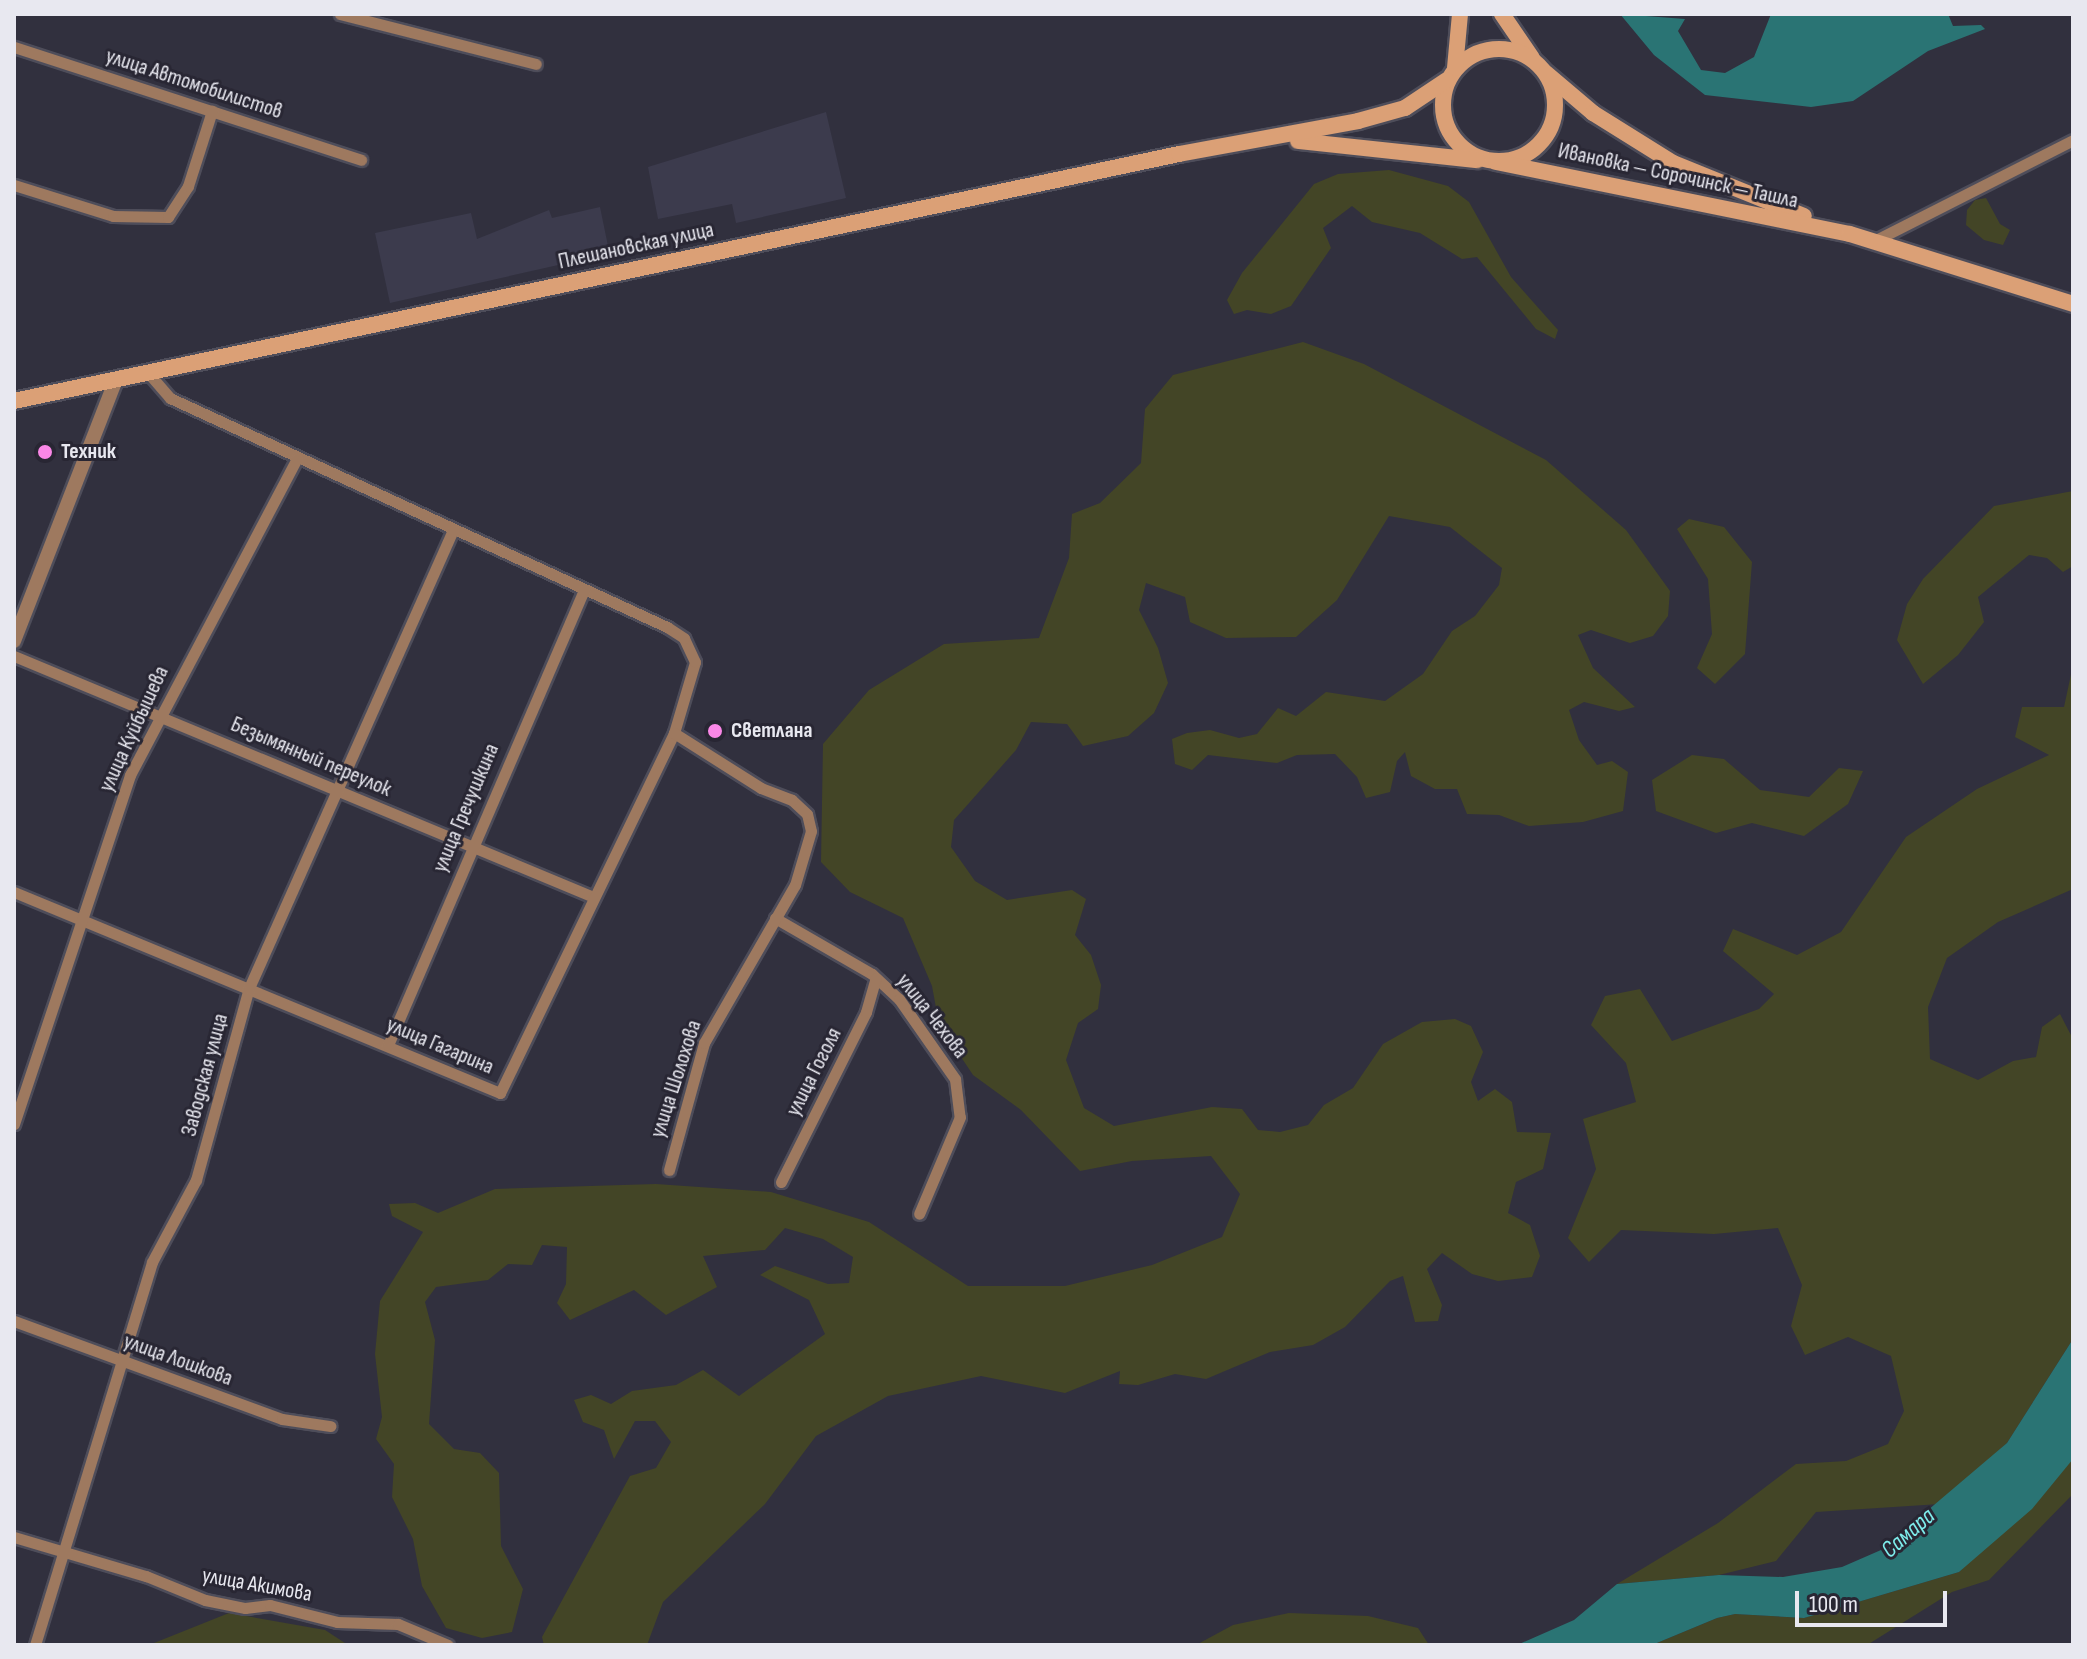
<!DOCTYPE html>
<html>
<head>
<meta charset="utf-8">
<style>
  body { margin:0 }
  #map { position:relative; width:2087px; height:1659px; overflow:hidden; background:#31303e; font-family:"Sofia Sans Condensed",sans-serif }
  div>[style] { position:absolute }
  .built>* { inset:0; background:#3c3b4d }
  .green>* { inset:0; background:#434526 }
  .water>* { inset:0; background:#2a7474 }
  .roads { filter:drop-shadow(2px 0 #4e4d5a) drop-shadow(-2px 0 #4e4d5a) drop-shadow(0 2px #4e4d5a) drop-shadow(0 -2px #4e4d5a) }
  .minor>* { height:11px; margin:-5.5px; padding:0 5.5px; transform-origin:5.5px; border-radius:5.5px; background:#9e795f }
  .tertiary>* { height:14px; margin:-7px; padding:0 7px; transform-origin:7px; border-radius:7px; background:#9e795f }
  .secondary>* { height:16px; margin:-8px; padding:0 8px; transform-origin:8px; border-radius:8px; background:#dba076 }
  .secondary>.ring { margin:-8px; padding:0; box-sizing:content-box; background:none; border:16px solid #dba076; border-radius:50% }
  .dots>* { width:22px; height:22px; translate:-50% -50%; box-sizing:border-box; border:4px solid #282633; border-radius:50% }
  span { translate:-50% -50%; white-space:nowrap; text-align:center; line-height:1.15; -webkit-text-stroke:6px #282633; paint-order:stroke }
  .street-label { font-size:22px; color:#e8e8f0 }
  .poi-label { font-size:22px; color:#e8e8f0; font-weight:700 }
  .left { translate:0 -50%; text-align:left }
  .water-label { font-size:24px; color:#7eedec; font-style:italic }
  .frame { position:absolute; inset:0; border:16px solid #e8e8f0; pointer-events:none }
  .scale { position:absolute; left:1795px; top:1591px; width:152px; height:36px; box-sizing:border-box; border:4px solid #e8e8f0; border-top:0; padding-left:10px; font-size:24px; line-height:28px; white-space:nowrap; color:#e8e8f0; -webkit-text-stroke:6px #282633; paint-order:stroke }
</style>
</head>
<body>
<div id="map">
  <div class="built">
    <i style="clip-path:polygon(826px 112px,846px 198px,736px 223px,732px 204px,658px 219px,648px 167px)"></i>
    <i style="clip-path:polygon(600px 207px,608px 246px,592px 250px,585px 259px,390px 303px,375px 233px,471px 213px,477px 239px,549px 210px,552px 218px)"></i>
  </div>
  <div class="green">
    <i style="clip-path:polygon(1389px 170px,1448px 186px,1469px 202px,1511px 277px,1558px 330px,1555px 339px,1536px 329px,1477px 257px,1462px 259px,1420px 233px,1372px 222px,1352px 206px,1323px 228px,1331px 248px,1291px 306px,1271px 314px,1247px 310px,1234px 314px,1227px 300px,1242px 273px,1314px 184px,1338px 174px)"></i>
    <i style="clip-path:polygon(1986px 198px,2000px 224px,2010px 230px,2003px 245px,1984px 240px,1966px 225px,1967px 210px,1975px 200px)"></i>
    <i style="clip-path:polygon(1303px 342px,1364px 364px,1546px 460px,1626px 530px,1670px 591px,1668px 616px,1653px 636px,1630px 643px,1591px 630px,1578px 635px,1593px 668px,1635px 707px,1619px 711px,1584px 702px,1569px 710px,1579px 740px,1597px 765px,1612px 761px,1628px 772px,1623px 811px,1583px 822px,1529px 826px,1499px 815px,1467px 814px,1457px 789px,1435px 789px,1411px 776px,1405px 752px,1397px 761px,1390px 792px,1366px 798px,1357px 777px,1335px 754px,1297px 755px,1277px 763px,1208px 755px,1192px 770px,1175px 764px,1172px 739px,1187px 733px,1210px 730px,1239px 738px,1257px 734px,1278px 708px,1296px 716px,1326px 692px,1385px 701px,1423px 674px,1452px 631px,1475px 616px,1499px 585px,1502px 568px,1450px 527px,1389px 516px,1337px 600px,1296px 637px,1226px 638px,1190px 622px,1185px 597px,1146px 583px,1139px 610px,1158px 648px,1168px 683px,1154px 713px,1128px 736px,1083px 746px,1067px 724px,1031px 722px,1016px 750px,954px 820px,951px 847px,975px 881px,1007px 900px,1072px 890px,1086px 899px,1075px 935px,1091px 955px,1101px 985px,1098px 1009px,1078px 1023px,1066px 1060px,1084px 1108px,1114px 1126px,1212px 1107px,1242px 1109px,1258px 1130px,1280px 1132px,1308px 1125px,1324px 1105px,1353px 1088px,1383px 1044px,1422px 1022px,1455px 1019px,1471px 1026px,1483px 1052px,1471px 1082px,1478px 1101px,1495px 1089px,1512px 1102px,1517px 1132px,1551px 1133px,1543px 1169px,1516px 1182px,1508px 1213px,1530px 1225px,1540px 1256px,1532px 1277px,1498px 1281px,1472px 1274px,1442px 1253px,1427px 1269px,1442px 1305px,1438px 1321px,1415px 1322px,1403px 1276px,1390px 1281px,1345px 1327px,1313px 1345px,1270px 1352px,1206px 1379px,1175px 1374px,1138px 1385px,1119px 1384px,1120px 1371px,1065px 1393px,981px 1376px,888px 1396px,816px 1436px,765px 1504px,663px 1602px,647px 1645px,544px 1645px,542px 1637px,630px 1476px,656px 1468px,671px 1442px,655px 1421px,635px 1421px,614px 1459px,604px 1430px,583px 1422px,574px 1400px,591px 1395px,611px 1404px,632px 1391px,676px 1385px,703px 1370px,739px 1396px,825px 1334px,809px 1300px,760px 1275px,775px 1266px,828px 1284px,849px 1283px,853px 1257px,823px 1239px,785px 1228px,765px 1250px,703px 1256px,717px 1287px,666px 1315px,634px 1290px,570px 1320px,557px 1303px,566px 1284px,567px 1247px,542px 1245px,532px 1265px,508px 1264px,488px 1280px,436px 1287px,425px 1302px,435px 1340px,429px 1424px,454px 1449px,480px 1453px,499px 1473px,501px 1546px,523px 1589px,512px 1632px,482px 1638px,446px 1628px,422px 1586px,413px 1539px,392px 1497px,394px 1464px,376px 1439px,382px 1417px,375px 1354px,380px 1301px,423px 1232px,392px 1216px,389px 1204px,415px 1203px,438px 1213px,495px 1189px,656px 1184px,771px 1192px,869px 1222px,968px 1286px,1065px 1286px,1152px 1265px,1222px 1237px,1240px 1194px,1211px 1156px,1132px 1161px,1080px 1171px,1021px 1110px,973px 1075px,939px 1024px,932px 986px,903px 918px,850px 892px,821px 862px,823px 744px,869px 690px,944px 644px,1039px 638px,1069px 558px,1072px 514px,1100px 503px,1141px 463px,1145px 409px,1173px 375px)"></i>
    <i style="clip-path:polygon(2073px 491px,2073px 566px,2063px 572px,2047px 558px,2029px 555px,1978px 597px,1984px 622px,1958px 655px,1923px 684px,1897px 640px,1907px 604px,1923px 579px,1994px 506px)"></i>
    <i style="clip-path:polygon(1689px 519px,1724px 527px,1752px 562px,1745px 654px,1715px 684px,1697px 668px,1712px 634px,1708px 579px,1677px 529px)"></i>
    <i style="clip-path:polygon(2073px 665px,2073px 889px,1998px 922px,1947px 958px,1928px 1007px,1930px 1059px,1978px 1080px,2013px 1061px,2036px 1057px,2042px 1027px,2060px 1014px,2073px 1039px,2073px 1339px,2007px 1443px,1940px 1504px,1816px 1512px,1776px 1561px,1719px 1575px,1617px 1584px,1718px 1523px,1796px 1464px,1846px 1461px,1888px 1444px,1904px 1411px,1891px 1356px,1848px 1337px,1805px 1355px,1791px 1326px,1802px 1285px,1778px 1228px,1714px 1234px,1621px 1230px,1589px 1262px,1568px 1238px,1596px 1169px,1583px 1119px,1636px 1102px,1626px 1063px,1591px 1025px,1605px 996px,1640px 989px,1672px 1041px,1759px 1009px,1774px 994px,1723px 951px,1733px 929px,1797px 955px,1841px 932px,1906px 837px,1977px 789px,2049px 755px,2015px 737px,2022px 707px,2064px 707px)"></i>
    <i style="clip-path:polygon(1692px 755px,1724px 759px,1760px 790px,1809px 797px,1839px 768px,1863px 771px,1848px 804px,1804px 836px,1752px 823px,1716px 833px,1656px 811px,1652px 780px)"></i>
    <i style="clip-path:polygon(2073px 1459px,2073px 1494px,1989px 1580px,1952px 1592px,1867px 1645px,1652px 1645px,1717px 1618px,1735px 1614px,1804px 1618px,1959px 1572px)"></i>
    <i style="clip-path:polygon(229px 1613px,325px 1630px,348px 1645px,149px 1645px)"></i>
    <i style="clip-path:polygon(1289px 1613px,1368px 1616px,1418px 1628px,1429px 1645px,1196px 1645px,1233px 1625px)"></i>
  </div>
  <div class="water">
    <i style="clip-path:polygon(1620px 14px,1685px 19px,1678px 31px,1701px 70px,1725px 73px,1754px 57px,1771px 14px,1948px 14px,1953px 26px,1981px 25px,1985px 29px,1928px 51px,1853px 101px,1811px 107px,1705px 95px,1654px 55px)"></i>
    <i style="clip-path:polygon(2073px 1339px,2073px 1459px,2032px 1509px,1959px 1572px,1804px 1618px,1735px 1614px,1717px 1618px,1652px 1645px,1517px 1645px,1574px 1620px,1617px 1584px,1719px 1575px,1783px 1577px,1842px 1567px,1881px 1550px,2007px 1443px)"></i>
  </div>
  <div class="roads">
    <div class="minor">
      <i style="left:340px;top:14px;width:202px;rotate:14.3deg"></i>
      <i style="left:14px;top:47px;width:365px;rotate:18deg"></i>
      <i style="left:14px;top:185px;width:104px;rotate:17.4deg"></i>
      <i style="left:113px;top:216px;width:55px;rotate:1deg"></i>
      <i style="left:168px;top:217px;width:37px;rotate:-57deg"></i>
      <i style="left:188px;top:186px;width:79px;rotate:-72.3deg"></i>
      <i style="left:1874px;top:241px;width:223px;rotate:-26.9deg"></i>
      <i style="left:14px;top:656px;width:625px;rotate:22.58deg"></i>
      <i style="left:14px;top:892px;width:526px;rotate:22.47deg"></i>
      <i style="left:500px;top:1093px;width:400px;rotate:-64.2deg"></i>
      <i style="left:674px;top:733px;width:74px;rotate:-73.5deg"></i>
      <i style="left:695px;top:662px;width:26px;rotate:-115deg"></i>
      <i style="left:684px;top:638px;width:20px;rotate:-147deg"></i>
      <i style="left:667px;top:627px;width:547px;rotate:-155.26deg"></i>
      <i style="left:170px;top:398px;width:33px;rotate:-131deg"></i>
      <i style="left:775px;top:918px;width:112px;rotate:30deg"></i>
      <i style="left:872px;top:974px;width:37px;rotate:43deg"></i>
      <i style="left:899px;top:999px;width:98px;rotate:55deg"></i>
      <i style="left:955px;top:1079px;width:38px;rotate:83deg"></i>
      <i style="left:960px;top:1117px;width:105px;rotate:112.9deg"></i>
      <i style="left:388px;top:1045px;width:496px;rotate:-66.7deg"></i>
      <i style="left:14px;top:1124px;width:368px;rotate:-71.6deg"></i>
      <i style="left:130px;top:775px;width:358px;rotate:-62.2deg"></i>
      <i style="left:669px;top:1170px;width:132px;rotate:-74.6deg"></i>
      <i style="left:704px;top:1043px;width:182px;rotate:-60.1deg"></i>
      <i style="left:795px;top:885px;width:56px;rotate:-73.5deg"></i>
      <i style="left:811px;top:831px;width:17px;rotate:-103deg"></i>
      <i style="left:807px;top:814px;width:21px;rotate:-137deg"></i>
      <i style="left:792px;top:800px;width:33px;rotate:-159deg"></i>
      <i style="left:761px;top:788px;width:103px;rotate:-147.7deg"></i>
      <i style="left:781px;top:1182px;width:190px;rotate:-63.4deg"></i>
      <i style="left:866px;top:1012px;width:35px;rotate:-74deg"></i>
      <i style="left:14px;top:1321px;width:285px;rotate:20.1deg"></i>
      <i style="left:282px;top:1419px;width:49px;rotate:8.3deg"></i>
      <i style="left:14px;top:1537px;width:138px;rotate:16.5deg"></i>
      <i style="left:146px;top:1576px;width:64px;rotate:22.1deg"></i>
      <i style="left:205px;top:1600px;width:41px;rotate:11.3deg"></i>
      <i style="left:245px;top:1608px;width:25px;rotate:-7deg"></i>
      <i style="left:270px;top:1605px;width:69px;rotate:14.2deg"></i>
      <i style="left:337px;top:1622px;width:61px;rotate:1.9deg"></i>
      <i style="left:398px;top:1624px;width:54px;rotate:22.8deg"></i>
      <i style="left:35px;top:1645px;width:400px;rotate:-73deg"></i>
      <i style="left:152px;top:1262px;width:93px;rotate:-61.8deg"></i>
      <i style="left:196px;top:1180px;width:199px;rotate:-74.6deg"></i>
      <i style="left:249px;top:988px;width:501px;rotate:-65.99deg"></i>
    </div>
    <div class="tertiary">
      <i style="left:14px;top:641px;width:280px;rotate:-68.7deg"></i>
    </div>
    <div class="secondary">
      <i style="left:1502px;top:14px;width:53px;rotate:55.7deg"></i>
      <i class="ring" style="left:1443px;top:49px;width:96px;height:96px"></i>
      <i style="left:1455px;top:68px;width:54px;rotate:-84.7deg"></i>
      <i style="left:1546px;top:73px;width:62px;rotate:40.4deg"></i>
      <i style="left:1593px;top:113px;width:94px;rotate:32deg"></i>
      <i style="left:1673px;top:163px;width:141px;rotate:22deg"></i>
      <i style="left:1298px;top:141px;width:180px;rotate:6.1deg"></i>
      <i style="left:1496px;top:162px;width:361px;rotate:11.5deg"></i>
      <i style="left:1850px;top:234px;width:234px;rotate:17.4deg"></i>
      <i style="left:14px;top:401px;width:1191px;rotate:-11.97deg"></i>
      <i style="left:1179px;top:154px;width:182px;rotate:-10.4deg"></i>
      <i style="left:1358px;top:121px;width:49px;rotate:-15.5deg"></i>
      <i style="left:1405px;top:108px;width:50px;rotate:-33.7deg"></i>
    </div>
  </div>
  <div class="dots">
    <i style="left:45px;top:452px;background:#fa87e7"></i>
    <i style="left:715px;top:731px;background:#fa87e7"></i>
  </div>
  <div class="street-label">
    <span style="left:194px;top:84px;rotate:18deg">улица Автомобилистов</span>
    <span style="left:1678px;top:176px;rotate:12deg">Ивановка — Сорочинск — Ташла</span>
    <span style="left:636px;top:246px;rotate:-12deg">Плешановская улица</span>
    <span style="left:134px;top:729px;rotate:-65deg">улица Куйбышева</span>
    <span style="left:311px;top:757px;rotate:23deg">Безымянный переулок</span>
    <span style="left:466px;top:808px;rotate:-67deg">улица Гречушкина</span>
    <span style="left:932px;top:1016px;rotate:52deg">улица Чехова</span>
    <span style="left:440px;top:1046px;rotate:23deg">улица Гагарина</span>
    <span style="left:814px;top:1072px;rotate:-63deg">улица Гоголя</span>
    <span style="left:205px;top:1075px;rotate:-75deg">Заводская улица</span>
    <span style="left:676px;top:1079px;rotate:-72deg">улица Шолохова</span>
    <span style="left:178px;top:1360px;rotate:20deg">улица Лошкова</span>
    <span style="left:257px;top:1585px;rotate:10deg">улица Акимова</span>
  </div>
  <div class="poi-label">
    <span class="left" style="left:61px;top:452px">Техник</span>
    <span class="left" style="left:731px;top:731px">Светлана</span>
  </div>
  <div class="water-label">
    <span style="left:1908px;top:1533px;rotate:-41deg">Самара</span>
  </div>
  <div class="frame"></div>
  <div class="scale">100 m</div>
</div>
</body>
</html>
